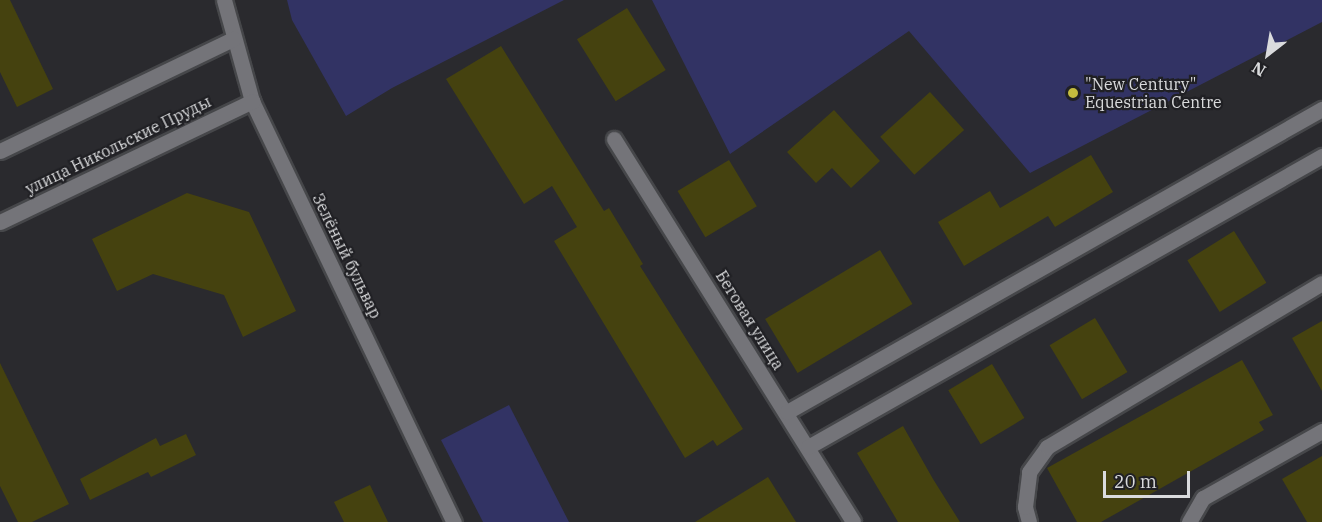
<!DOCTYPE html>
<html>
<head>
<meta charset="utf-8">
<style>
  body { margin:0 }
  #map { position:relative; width:1322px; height:522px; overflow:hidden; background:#2a2a2e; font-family:"IBM Plex Serif",serif }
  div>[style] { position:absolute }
  .green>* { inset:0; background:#323364 }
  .building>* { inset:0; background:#45420f; transform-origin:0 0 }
  .roads { filter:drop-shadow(2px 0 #46474a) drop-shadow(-2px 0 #46474a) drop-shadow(0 2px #46474a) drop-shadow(0 -2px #46474a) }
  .minor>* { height:15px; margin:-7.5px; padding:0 7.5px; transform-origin:7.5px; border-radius:7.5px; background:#747479 }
  .dots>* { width:16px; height:16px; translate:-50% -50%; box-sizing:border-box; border:3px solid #202024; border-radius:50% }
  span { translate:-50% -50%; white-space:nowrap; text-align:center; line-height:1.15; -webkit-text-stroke:4.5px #202024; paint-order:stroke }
  .poi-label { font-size:16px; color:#dadbdd }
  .left { translate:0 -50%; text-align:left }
  .street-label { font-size:16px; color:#dadbdd }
  .north { position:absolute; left:1238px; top:24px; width:60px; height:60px; -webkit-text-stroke:4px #202024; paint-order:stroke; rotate:211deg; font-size:16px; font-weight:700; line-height:24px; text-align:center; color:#dadbdd }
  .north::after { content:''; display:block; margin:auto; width:21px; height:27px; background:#dadbdd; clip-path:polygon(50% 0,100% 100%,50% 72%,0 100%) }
  .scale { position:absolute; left:1103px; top:471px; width:87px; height:27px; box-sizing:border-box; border:3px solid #dadbdd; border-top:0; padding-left:8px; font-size:18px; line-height:21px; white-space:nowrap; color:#dadbdd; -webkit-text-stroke:4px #202024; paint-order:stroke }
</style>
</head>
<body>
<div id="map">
  <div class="green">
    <i style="clip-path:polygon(287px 0,564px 0,392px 88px,346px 116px,292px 20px)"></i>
    <i style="clip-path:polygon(652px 0,1322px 0,1322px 22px,1030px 173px,909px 31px,730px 154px)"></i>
    <i style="clip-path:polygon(509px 405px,569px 522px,483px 522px,441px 440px)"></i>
  </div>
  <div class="building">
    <i style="clip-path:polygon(0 0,10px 0,53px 89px,17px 107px,0 72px)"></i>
    <i style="left:627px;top:8px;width:73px;height:59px;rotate:58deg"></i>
    <i style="clip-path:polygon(501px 46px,604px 211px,609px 208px,643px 264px,640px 266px,743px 429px,717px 446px,713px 440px,685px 458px,554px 241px,577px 227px,552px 186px,524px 204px,446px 79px)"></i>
    <i style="left:930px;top:92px;width:51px;height:67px;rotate:48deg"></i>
    <i style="clip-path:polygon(834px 110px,880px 161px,851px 188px,832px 168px,816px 183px,787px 152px)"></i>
    <i style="clip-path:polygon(1091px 155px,1113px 192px,1055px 227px,1048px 216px,964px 266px,938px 222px,990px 191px,1000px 208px)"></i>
    <i style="left:729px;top:160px;width:54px;height:60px;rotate:59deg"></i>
    <i style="clip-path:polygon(187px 193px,249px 212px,296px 311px,243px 337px,224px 295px,153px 274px,117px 291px,92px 239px)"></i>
    <i style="left:1234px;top:231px;width:61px;height:55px;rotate:58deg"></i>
    <i style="left:880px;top:250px;width:63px;height:134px;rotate:59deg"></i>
    <i style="left:1095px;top:318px;width:63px;height:53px;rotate:59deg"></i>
    <i style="clip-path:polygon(1322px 321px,1322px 391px,1292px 338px)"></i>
    <i style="clip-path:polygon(1242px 360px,1273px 415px,1259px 422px,1264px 430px,1101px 522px,1077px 522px,1047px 468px)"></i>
    <i style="clip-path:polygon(0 363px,69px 504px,32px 522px,18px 522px,0 486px)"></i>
    <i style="left:992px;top:364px;width:63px;height:51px;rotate:59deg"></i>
    <i style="clip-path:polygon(903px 426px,933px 479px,960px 522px,898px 522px,857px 453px)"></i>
    <i style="clip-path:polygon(186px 434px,196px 455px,151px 477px,148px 472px,90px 500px,80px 479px,156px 438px,160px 446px)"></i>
    <i style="clip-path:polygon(1322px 456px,1322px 522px,1307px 522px,1282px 479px)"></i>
    <i style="clip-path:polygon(768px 477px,796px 522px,695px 522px)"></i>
    <i style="clip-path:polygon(370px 485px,388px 522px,344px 522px,334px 502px)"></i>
  </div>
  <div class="roads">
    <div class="minor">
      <i style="left:224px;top:0;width:105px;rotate:74.5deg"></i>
      <i style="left:252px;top:101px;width:467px;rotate:64.4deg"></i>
      <i style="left:614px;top:139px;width:451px;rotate:58deg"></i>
      <i style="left:0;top:151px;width:259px;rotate:-25.7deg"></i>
      <i style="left:0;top:222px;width:280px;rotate:-25.6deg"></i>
      <i style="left:787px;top:412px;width:615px;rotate:-29.53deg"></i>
      <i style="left:808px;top:447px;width:591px;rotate:-29.52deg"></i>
      <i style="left:1029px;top:522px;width:16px;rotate:-105deg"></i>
      <i style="left:1025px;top:507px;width:35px;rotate:-83deg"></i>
      <i style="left:1029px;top:472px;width:31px;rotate:-54deg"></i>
      <i style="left:1047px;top:447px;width:320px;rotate:-30.8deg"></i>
      <i style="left:1189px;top:522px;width:28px;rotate:-60deg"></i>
      <i style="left:1203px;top:498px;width:137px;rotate:-29.4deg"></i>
    </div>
  </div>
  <div class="dots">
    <i style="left:1073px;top:93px;background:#c4bc3e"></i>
  </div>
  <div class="poi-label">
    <span class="left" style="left:1085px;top:93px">"New Century"<br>Equestrian Centre</span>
  </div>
  <div class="street-label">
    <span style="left:118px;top:145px;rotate:-26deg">улица Никольские Пруды</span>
    <span style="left:347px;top:256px;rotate:64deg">Зелёный бульвар</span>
    <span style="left:750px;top:320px;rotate:58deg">Беговая улица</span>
  </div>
  <div class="north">N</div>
  <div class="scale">20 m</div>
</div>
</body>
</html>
